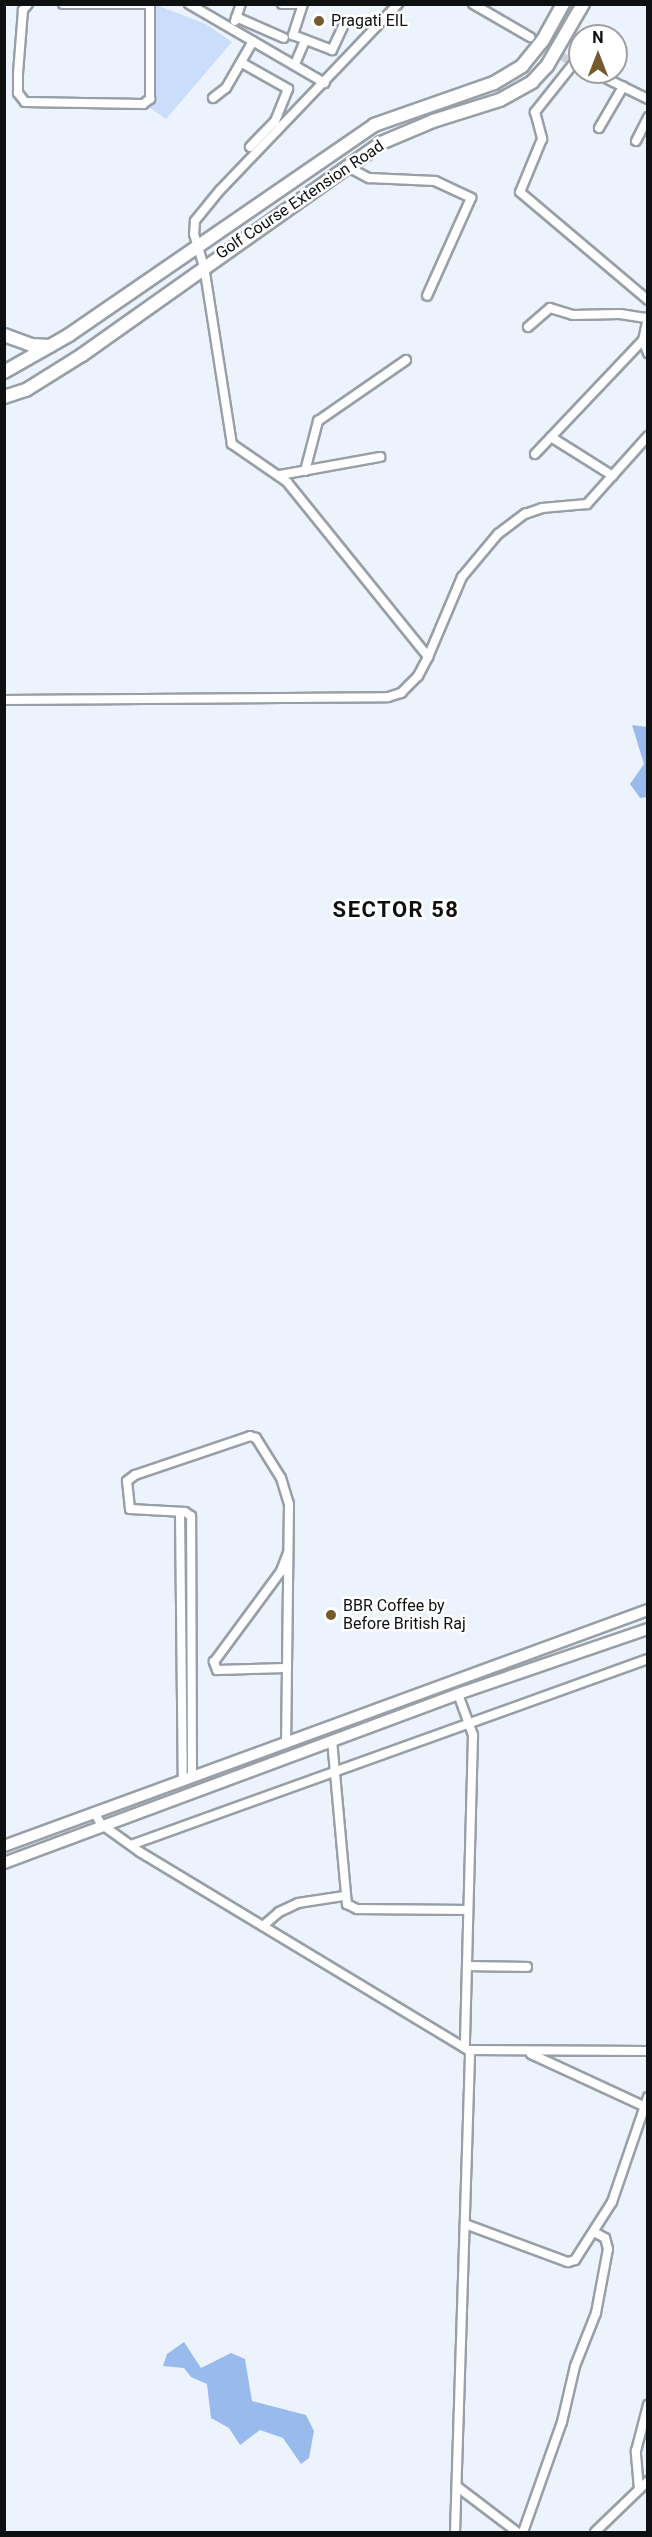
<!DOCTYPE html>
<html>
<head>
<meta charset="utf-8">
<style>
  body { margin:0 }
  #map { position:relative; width:652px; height:2537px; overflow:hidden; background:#edf3fc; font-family:Roboto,sans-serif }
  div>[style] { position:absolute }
  .green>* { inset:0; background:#caddfb }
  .water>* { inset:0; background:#98baec }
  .minor-tunnel>* { height:8px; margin-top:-4px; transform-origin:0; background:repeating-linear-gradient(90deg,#cbd1d9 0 8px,transparent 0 12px) }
  .roads { filter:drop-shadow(2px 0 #999fa7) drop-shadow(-2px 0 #999fa7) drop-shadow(0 2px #999fa7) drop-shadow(0 -2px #999fa7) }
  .minor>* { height:8px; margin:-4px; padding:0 4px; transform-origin:4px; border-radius:4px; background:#fff }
  .tertiary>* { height:10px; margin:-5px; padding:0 5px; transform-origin:5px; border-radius:5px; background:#fff }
  .secondary>* { height:12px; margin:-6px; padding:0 6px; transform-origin:6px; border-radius:6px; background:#fff }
  .dots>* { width:16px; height:16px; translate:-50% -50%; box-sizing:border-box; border:3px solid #fff; border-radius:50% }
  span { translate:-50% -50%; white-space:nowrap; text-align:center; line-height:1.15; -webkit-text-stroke:5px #fff; paint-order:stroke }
  .poi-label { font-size:16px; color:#0d0f11 }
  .left { translate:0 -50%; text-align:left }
  .street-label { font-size:16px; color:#0d0f11 }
  .district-label { font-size:22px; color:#0d0f11; font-weight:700; letter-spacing:1.5px }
  .frame { position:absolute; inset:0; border:6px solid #0d0f11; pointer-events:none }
  .north { position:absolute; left:568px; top:24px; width:60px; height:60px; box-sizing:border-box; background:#fff; border:2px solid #9e9fa0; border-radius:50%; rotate:0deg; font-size:16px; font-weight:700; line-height:24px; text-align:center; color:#0d0f11 }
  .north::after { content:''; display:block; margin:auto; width:21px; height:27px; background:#765a2d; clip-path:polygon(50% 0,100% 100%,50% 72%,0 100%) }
</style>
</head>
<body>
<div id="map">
  <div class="green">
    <i style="clip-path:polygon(156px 5px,206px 24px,232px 42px,166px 119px,150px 108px)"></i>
  </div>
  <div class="water">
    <i style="clip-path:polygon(632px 725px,647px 727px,647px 797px,640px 798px,630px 784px,644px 764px)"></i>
    <i style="clip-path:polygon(184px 2342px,201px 2368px,231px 2353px,245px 2359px,252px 2401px,306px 2415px,314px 2431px,309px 2458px,301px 2464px,283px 2438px,260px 2430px,240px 2445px,229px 2428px,211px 2418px,207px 2384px,191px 2377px,184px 2368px,163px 2366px,167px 2354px)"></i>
  </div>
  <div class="minor-tunnel">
    <i style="left:530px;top:37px;width:44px;rotate:31.2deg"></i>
  </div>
  <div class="roads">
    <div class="minor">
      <i style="left:28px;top:4px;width:8px;rotate:130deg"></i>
      <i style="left:23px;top:10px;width:64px;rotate:94.5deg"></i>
      <i style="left:18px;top:74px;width:19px;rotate:90deg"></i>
      <i style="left:18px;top:93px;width:11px;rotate:52deg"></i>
      <i style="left:25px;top:102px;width:118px;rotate:1deg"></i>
      <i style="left:143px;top:104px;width:9px;rotate:-36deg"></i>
      <i style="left:150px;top:99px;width:95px;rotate:-90deg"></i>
      <i style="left:63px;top:4px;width:82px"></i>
      <i style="left:189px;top:4px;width:157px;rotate:30.2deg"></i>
      <i style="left:282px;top:4px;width:14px"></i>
      <i style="left:303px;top:4px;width:33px;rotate:108deg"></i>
      <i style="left:293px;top:35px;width:42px;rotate:21deg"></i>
      <i style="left:332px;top:50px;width:26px;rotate:-65deg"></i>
      <i style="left:398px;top:4px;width:257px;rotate:133.7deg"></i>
      <i style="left:220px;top:190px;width:40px;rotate:129deg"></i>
      <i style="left:195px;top:221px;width:13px;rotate:94deg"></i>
      <i style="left:194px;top:234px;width:34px;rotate:73deg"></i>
      <i style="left:204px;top:266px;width:180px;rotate:81.1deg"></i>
      <i style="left:232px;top:444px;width:67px;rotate:34.6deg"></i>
      <i style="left:287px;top:482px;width:225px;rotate:51.1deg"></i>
      <i style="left:473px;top:4px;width:66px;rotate:30.1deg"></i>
      <i style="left:236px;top:17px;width:52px;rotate:23.6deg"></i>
      <i style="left:235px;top:21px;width:18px;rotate:-71deg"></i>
      <i style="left:242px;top:63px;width:53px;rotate:29.5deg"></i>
      <i style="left:288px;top:89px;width:35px;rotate:112deg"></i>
      <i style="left:275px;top:121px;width:36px;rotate:134deg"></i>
      <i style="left:574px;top:63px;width:63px;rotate:128.5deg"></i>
      <i style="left:535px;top:112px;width:28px;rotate:75deg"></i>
      <i style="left:542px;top:139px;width:57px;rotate:112.5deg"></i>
      <i style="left:520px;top:192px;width:167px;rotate:40.2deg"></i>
      <i style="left:295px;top:64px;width:26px;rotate:-67deg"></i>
      <i style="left:593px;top:72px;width:61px;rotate:26.1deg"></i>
      <i style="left:213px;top:98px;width:16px;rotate:-38deg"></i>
      <i style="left:226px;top:88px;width:54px;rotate:-60.1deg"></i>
      <i style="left:599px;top:128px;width:48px;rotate:-59.7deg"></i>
      <i style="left:636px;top:141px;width:27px;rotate:-63deg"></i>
      <i style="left:346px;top:166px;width:26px;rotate:28deg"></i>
      <i style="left:369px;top:178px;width:66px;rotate:2.6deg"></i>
      <i style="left:435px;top:181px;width:40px;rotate:25deg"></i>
      <i style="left:471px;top:198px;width:107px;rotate:114.2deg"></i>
      <i style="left:648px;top:317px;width:24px;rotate:102deg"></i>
      <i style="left:643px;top:340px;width:14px;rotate:69deg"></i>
      <i style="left:528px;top:327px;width:29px;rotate:-41deg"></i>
      <i style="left:550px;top:308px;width:24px;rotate:17deg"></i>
      <i style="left:573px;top:315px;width:47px;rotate:-1.2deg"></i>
      <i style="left:620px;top:314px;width:26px;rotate:9deg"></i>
      <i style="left:551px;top:437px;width:73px;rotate:32.2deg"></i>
      <i style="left:535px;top:454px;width:157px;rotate:-46.5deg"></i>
      <i style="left:305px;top:471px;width:52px;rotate:-75.4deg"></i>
      <i style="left:318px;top:421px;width:107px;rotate:-34.7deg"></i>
      <i style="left:280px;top:475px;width:102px;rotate:-10.2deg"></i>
      <i style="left:4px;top:700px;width:384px;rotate:-0.4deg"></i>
      <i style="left:388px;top:697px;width:14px;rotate:-17deg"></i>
      <i style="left:401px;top:693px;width:24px;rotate:-45deg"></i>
      <i style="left:418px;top:676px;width:21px;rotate:-62deg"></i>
      <i style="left:428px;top:657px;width:87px;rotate:-67deg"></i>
      <i style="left:462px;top:577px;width:56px;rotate:-50.1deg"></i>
      <i style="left:498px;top:534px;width:34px;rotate:-37deg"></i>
      <i style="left:525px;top:514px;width:18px;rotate:-19deg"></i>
      <i style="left:542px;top:508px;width:45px;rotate:-5.1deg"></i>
      <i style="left:587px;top:504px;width:91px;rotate:-48.1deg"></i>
      <i style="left:180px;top:1512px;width:266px;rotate:89.4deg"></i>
      <i style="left:286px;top:1668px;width:69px;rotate:178.3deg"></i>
      <i style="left:217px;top:1670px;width:9px;rotate:-111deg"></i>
      <i style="left:214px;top:1662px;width:113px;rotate:-53.6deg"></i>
      <i style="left:281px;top:1571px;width:19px;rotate:-69deg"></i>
      <i style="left:458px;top:1694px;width:44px;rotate:69.9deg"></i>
      <i style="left:473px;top:1735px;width:313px;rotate:91.5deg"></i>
      <i style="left:332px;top:1740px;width:165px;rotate:84.8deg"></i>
      <i style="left:347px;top:1904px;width:11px;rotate:27deg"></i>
      <i style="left:357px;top:1909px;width:110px;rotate:0.5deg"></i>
      <i style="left:192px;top:1774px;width:258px;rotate:-90.2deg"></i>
      <i style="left:191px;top:1516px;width:7px;rotate:-146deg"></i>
      <i style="left:185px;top:1512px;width:55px;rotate:-176.9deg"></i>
      <i style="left:130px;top:1509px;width:28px;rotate:-96deg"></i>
      <i style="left:127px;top:1481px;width:10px;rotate:-37deg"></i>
      <i style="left:135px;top:1475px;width:121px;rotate:-18.7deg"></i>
      <i style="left:250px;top:1436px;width:6px;rotate:18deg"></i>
      <i style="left:256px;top:1438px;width:47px;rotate:58deg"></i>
      <i style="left:281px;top:1478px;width:27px;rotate:73deg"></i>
      <i style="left:289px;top:1504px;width:237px;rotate:90.7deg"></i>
      <i style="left:94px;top:1812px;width:14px;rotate:60deg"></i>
      <i style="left:101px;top:1824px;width:48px;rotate:35.7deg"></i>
      <i style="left:140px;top:1852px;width:383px;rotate:31.1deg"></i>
      <i style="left:468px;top:2050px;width:180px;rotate:0.3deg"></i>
      <i style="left:131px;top:1845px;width:549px;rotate:-19.79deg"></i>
      <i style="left:263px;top:1926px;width:21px;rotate:-41deg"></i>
      <i style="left:279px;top:1912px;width:21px;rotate:-25deg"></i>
      <i style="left:298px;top:1903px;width:47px;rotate:-8.7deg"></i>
      <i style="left:467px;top:1966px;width:60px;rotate:1deg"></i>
      <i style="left:531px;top:2054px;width:129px;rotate:24.8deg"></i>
      <i style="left:465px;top:2224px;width:110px;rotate:20.3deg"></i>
      <i style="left:568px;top:2262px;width:7px;rotate:-16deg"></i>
      <i style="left:575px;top:2260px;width:69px;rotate:-57.5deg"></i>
      <i style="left:612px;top:2202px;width:111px;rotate:-71.1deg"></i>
      <i style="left:459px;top:2488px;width:73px;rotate:37.2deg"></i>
      <i style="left:639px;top:2489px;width:38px;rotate:-95deg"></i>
      <i style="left:636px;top:2451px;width:48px;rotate:-75.4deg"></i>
      <i style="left:455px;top:2532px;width:482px;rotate:-88.2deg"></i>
      <i style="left:523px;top:2532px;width:117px;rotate:-70.5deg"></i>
      <i style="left:562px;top:2422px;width:57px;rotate:-76.9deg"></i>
      <i style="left:575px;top:2366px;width:57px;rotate:-68.4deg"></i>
      <i style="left:596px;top:2313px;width:65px;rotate:-79.4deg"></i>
      <i style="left:608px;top:2249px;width:11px;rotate:-105deg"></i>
      <i style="left:605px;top:2238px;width:13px;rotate:-151deg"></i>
      <i style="left:595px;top:2532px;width:74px;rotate:-43.9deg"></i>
    </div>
    <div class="tertiary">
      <i style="left:4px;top:1846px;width:686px;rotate:-20.13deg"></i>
      <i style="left:4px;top:1863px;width:484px;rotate:-20.4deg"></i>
      <i style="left:458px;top:1694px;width:201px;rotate:-18.9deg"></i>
    </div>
    <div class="secondary">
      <i style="left:4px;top:335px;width:29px;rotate:20deg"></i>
      <i style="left:31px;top:345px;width:19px;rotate:3deg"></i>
      <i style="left:4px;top:372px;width:75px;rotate:-29.6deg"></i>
      <i style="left:69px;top:335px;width:370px;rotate:-34.5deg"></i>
      <i style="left:374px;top:125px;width:127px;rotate:-19.3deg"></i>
      <i style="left:494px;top:83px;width:33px;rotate:-31deg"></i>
      <i style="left:522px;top:66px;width:33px;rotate:-51deg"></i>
      <i style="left:543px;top:40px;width:41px;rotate:-60.9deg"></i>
      <i style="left:4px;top:397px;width:23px;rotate:-18deg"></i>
      <i style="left:26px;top:390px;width:66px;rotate:-32deg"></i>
      <i style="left:82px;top:355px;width:367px;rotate:-35.3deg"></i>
      <i style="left:381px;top:143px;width:56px;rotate:-22.9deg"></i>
      <i style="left:433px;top:121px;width:70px;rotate:-17.4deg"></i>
      <i style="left:500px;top:100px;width:37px;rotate:-29deg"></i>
      <i style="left:532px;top:82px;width:22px;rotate:-47deg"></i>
      <i style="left:547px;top:66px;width:72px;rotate:-59.9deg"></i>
    </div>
  </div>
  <div class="dots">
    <i style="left:319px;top:21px;background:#765a2d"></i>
    <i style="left:331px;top:1615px;background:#765a2d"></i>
  </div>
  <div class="poi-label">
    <span class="left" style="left:331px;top:21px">Pragati EIL</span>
    <span class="left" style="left:343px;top:1615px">BBR Coffee by<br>Before British Raj</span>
  </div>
  <div class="street-label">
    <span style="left:300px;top:200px;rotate:-34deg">Golf Course Extension Road</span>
  </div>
  <div class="district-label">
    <span style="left:396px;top:910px">SECTOR 58</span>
  </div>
  <div class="frame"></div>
  <div class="north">N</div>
</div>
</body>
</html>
